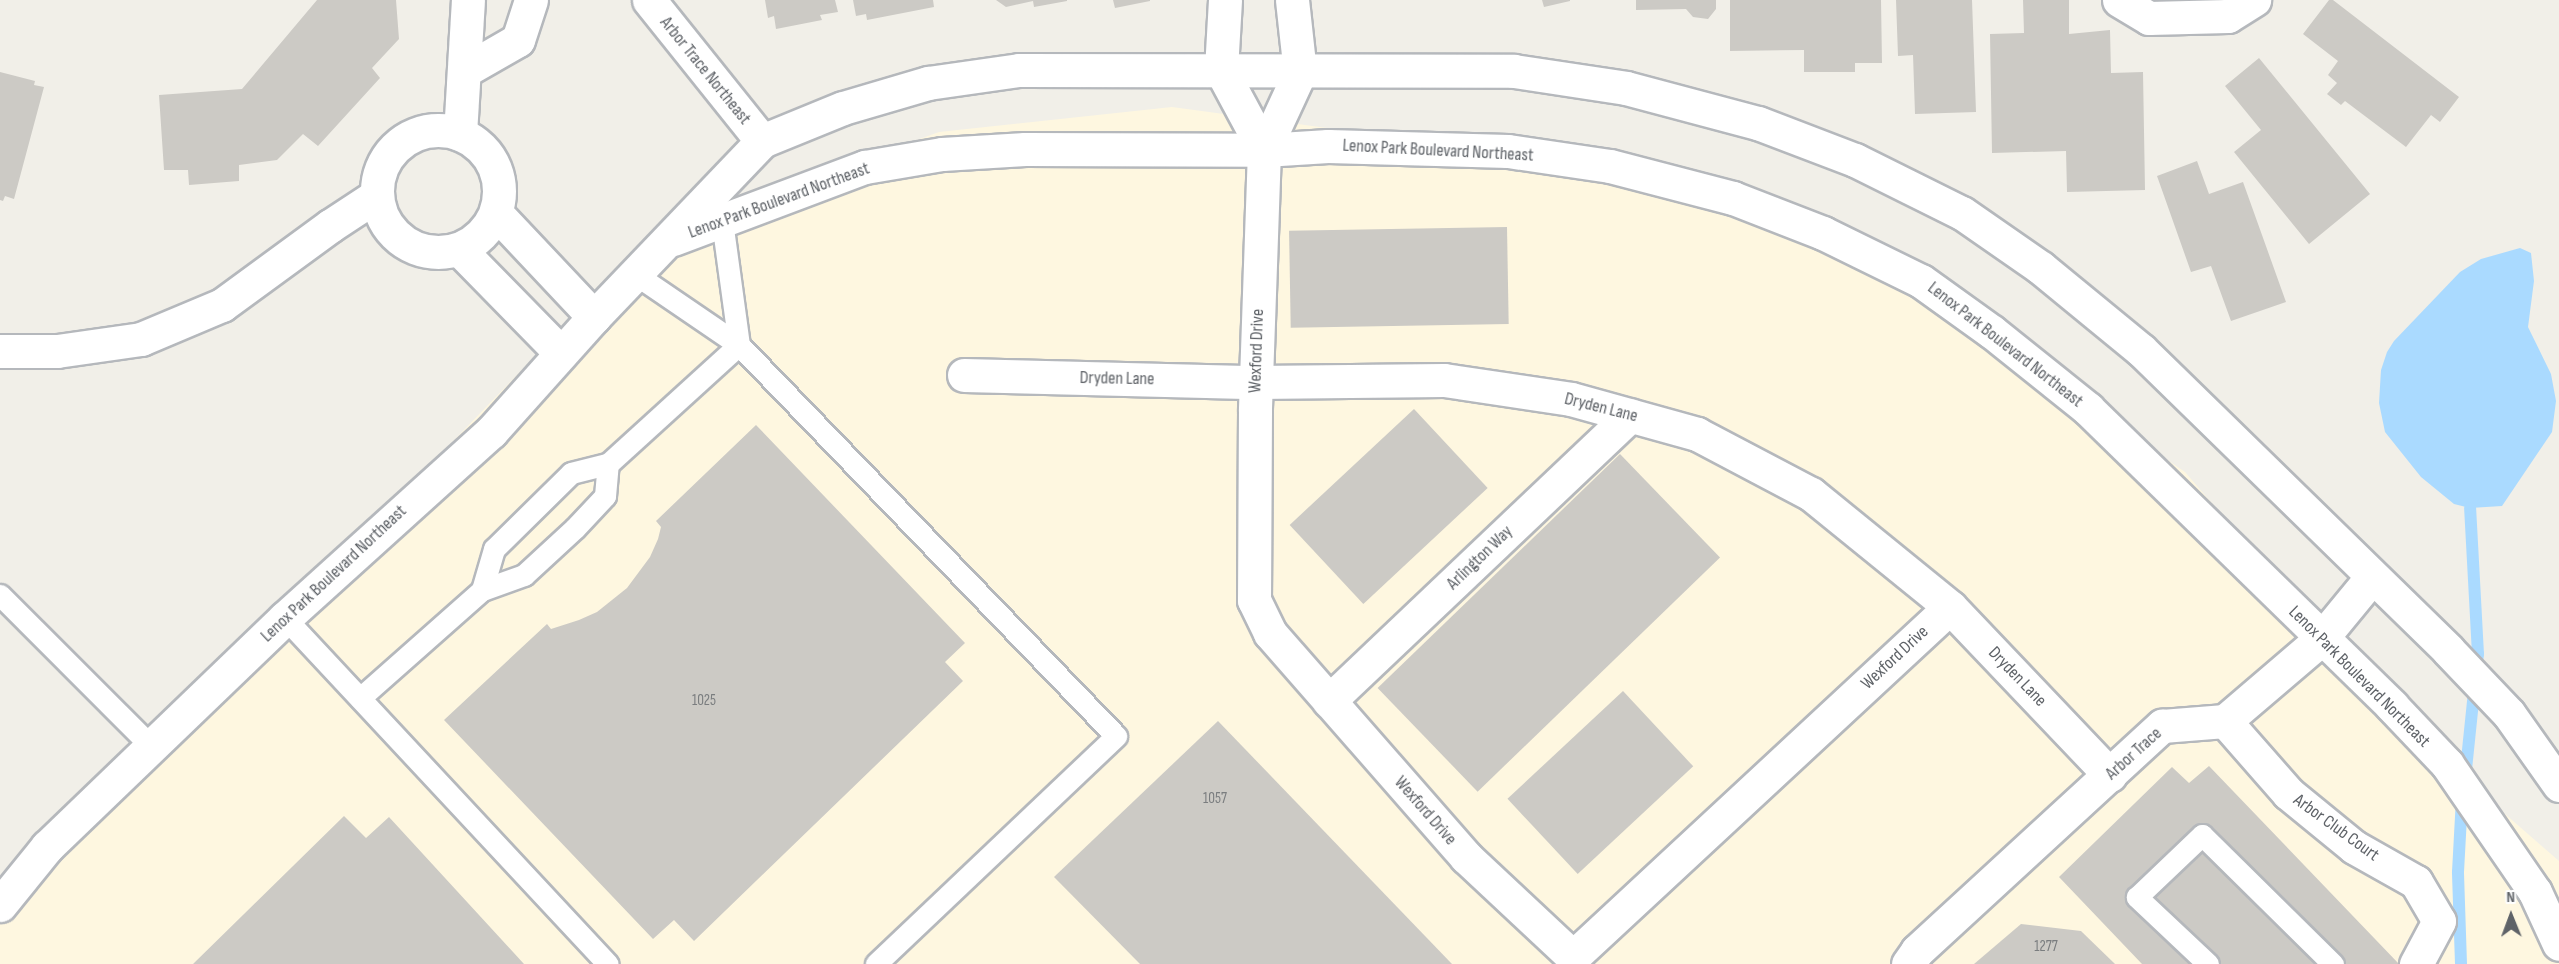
<!DOCTYPE html>
<html>
<head>
<meta charset="utf-8">
<style>
  body { margin:0 }
  #map { position:relative; width:2559px; height:964px; overflow:hidden; background:#f1efe8; font-family:"Sofia Sans Condensed",sans-serif }
  div>[style] { position:absolute }
  .commercial>* { inset:0; background:#fef7e0 }
  .water>* { inset:0; background:#aadaff }
  .stream>* { height:12px; margin:-6px; padding:0 6px; transform-origin:6px; border-radius:6px; background:#aadaff }
  .building>* { inset:0; background:#cccac5; transform-origin:0 0 }
  .roads { filter:drop-shadow(2px 0 #b5b8bc) drop-shadow(-2px 0 #b5b8bc) drop-shadow(0 2px #b5b8bc) drop-shadow(0 -2px #b5b8bc) }
  .service>* { height:21px; margin:-10.5px; padding:0 10.5px; transform-origin:10.5px; border-radius:10.5px; background:#fff }
  .minor>* { height:33px; margin:-16.5px; padding:0 16.5px; transform-origin:16.5px; border-radius:16.5px; background:#fff }
  .minor>.ring { margin:-16.5px; padding:0; box-sizing:content-box; background:none; border:33px solid #fff; border-radius:50% }
  span { translate:-50% -50%; white-space:nowrap; text-align:center; line-height:1.15; -webkit-text-stroke:6px #fff; paint-order:stroke }
  .number-label { font-size:15px; color:#7a7d7f }
  .number-label span { -webkit-text-stroke-width:0 }
  .street-label { font-size:18px; color:#5f6368 }
  .north { position:absolute; left:2481px; top:886px; width:60px; height:60px; -webkit-text-stroke:4px #fff; paint-order:stroke; rotate:359deg; font-size:16px; font-weight:700; line-height:24px; text-align:center; color:#5f6368 }
  .north::after { content:''; display:block; margin:auto; width:21px; height:27px; background:#5f6368; clip-path:polygon(50% 0,100% 100%,50% 72%,0 100%) }
</style>
</head>
<body>
<div id="map">
  <div class="commercial">
    <i style="clip-path:polygon(1172px 107px,1600px 165px,1793px 202px,2185px 472px,2402px 724px,2559px 861px,2559px 964px,0 964px,0 911px,599px 290px,811px 178px,939px 132px)"></i>
  </div>
  <div class="water">
    <i style="clip-path:polygon(2520px 248px,2531px 253px,2534px 281px,2528px 327px,2551px 374px,2556px 401px,2552px 432px,2502px 506px,2470px 508px,2454px 504px,2421px 477px,2385px 432px,2379px 403px,2381px 370px,2387px 352px,2394px 341px,2460px 272px,2481px 259px)"></i>
  </div>
  <div class="stream">
    <i style="left:2465px;top:779px;width:126px;rotate:-84.1deg"></i>
    <i style="left:2478px;top:654px;width:146px;rotate:-93.1deg"></i>
    <i style="left:2461px;top:964px;width:92px;rotate:-91.9deg"></i>
    <i style="left:2458px;top:872px;width:73px;rotate:-86.9deg"></i>
  </div>
  <div class="building">
    <i style="clip-path:polygon(317px 0,396px 0,399px 39px,372px 68px,380px 78px,318px 146px,303px 134px,277px 160px,239px 165px,239px 181px,189px 185px,188px 170px,164px 170px,159px 95px,242px 89px)"></i>
    <i style="clip-path:polygon(765px 0,835px 0,838px 12px,820px 15px,822px 20px,776px 29px,774px 16px,768px 18px)"></i>
    <i style="clip-path:polygon(853px 0,933px 0,934px 7px,867px 20px,866px 14px,856px 16px)"></i>
    <i style="clip-path:polygon(996px 0,1067px 0,1067px 1px,1034px 7px,1033px 1px,1006px 7px)"></i>
    <i style="clip-path:polygon(1113px 0,1150px 0,1150px 1px,1115px 8px)"></i>
    <i style="clip-path:polygon(1542px 0,1570px 0,1570px 1px,1544px 7px)"></i>
    <i style="clip-path:polygon(1636px 0,1716px 0,1716px 9px,1708px 19px,1693px 17px,1686px 9px,1636px 10px)"></i>
    <i style="clip-path:polygon(1730px 0,1881px 0,1882px 63px,1855px 63px,1855px 72px,1804px 72px,1804px 50px,1730px 51px)"></i>
    <i style="clip-path:polygon(1896px 0,1972px 0,1976px 112px,1915px 114px,1913px 55px,1898px 56px)"></i>
    <i style="clip-path:polygon(2023px 0,2069px 0,2069px 34px,2110px 30px,2111px 73px,2143px 72px,2145px 190px,2067px 192px,2066px 151px,1992px 153px,1990px 34px,2024px 33px)"></i>
    <i style="clip-path:polygon(2329px 0,2333px 0,2459px 97px,2440px 122px,2431px 115px,2406px 147px,2345px 101px,2341px 105px,2327px 94px,2337px 83px,2328px 75px,2338px 61px,2303px 34px)"></i>
    <i style="clip-path:polygon(2259px 58px,2370px 194px,2309px 244px,2234px 152px,2261px 130px,2225px 86px)"></i>
    <i style="clip-path:polygon(0 72px,35px 81px,34px 85px,44px 87px,14px 199px,5px 196px,3px 201px,0 200px)"></i>
    <i style="clip-path:polygon(2197px 161px,2209px 194px,2243px 182px,2286px 302px,2231px 321px,2211px 266px,2191px 272px,2157px 176px)"></i>
    <i style="left:1507px;top:227px;width:97px;height:218px;rotate:89deg"></i>
    <i style="left:1414px;top:409px;width:108px;height:170px;rotate:47deg"></i>
    <i style="clip-path:polygon(756px 425px,965px 643px,945px 662px,963px 681px,694px 941px,674px 920px,653px 939px,444px 720px,547px 624px,551px 629px,579px 620px,597px 612px,627px 588px,650px 557px,658px 539px,661px 527px,656px 521px)"></i>
    <i style="left:1620px;top:454px;width:144px;height:337px;rotate:46deg"></i>
    <i style="left:1623px;top:691px;width:103px;height:158px;rotate:47deg"></i>
    <i style="clip-path:polygon(1218px 721px,1452px 964px,1140px 964px,1054px 877px)"></i>
    <i style="clip-path:polygon(2209px 766px,2399px 964px,2142px 964px,2059px 877px,2172px 767px,2189px 783px)"></i>
    <i style="clip-path:polygon(344px 816px,366px 838px,389px 817px,524px 964px,193px 964px)"></i>
    <i style="clip-path:polygon(2021px 924px,2081px 931px,2115px 964px,1974px 964px)"></i>
  </div>
  <div class="roads">
    <div class="service">
      <i style="left:722px;top:221px;width:125px;rotate:82.2deg"></i>
      <i style="left:635px;top:274px;width:126px;rotate:34.3deg"></i>
      <i style="left:739px;top:345px;width:543px;rotate:46.04deg"></i>
      <i style="left:1116px;top:736px;width:331px;rotate:136.5deg"></i>
      <i style="left:482px;top:590px;width:43px;rotate:-73.7deg"></i>
      <i style="left:494px;top:549px;width:108px;rotate:-44.6deg"></i>
      <i style="left:571px;top:473px;width:38px;rotate:-14deg"></i>
      <i style="left:608px;top:464px;width:177px;rotate:-42.3deg"></i>
      <i style="left:0;top:595px;width:215px;rotate:45deg"></i>
      <i style="left:285px;top:618px;width:473px;rotate:47deg"></i>
      <i style="left:360px;top:698px;width:163px;rotate:-41.5deg"></i>
      <i style="left:482px;top:590px;width:45px;rotate:-19.7deg"></i>
      <i style="left:524px;top:575px;width:69px;rotate:-42.7deg"></i>
      <i style="left:575px;top:528px;width:44px;rotate:-46.8deg"></i>
      <i style="left:605px;top:496px;width:32px;rotate:-85deg"></i>
      <i style="left:2208px;top:964px;width:98px;rotate:-136.7deg"></i>
      <i style="left:2137px;top:897px;width:90px;rotate:-43.6deg"></i>
      <i style="left:2202px;top:835px;width:184px;rotate:44.6deg"></i>
    </div>
    <div class="minor">
      <i style="left:649px;top:0;width:181px;rotate:51.3deg"></i>
      <i style="left:1225px;top:0;width:70px;rotate:93.3deg"></i>
      <i style="left:1221px;top:70px;width:91px;rotate:61.7deg"></i>
      <i style="left:1292px;top:0;width:72px;rotate:83.7deg"></i>
      <i style="left:1300px;top:72px;width:86px;rotate:114.8deg"></i>
      <i style="left:1264px;top:150px;width:261px;rotate:92deg"></i>
      <i style="left:1255px;top:411px;width:189px;rotate:90.3deg"></i>
      <i style="left:1254px;top:600px;width:37px;rotate:64deg"></i>
      <i style="left:1270px;top:633px;width:298px;rotate:48.8deg"></i>
      <i style="left:1466px;top:857px;width:146px;rotate:43.1deg"></i>
      <i style="left:1573px;top:957px;width:514px;rotate:-42.87deg"></i>
      <i style="left:2119px;top:0;width:35px;rotate:31deg"></i>
      <i style="left:2149px;top:18px;width:79px;rotate:-1.5deg"></i>
      <i style="left:2228px;top:16px;width:31px;rotate:-32deg"></i>
      <i style="left:464px;top:71px;width:62px;rotate:-29.9deg"></i>
      <i style="left:518px;top:40px;width:42px;rotate:-72deg"></i>
      <i class="ring" style="left:377px;top:130px;width:89px;height:89px"></i>
      <i style="left:460px;top:134px;width:134px;rotate:-86.6deg"></i>
      <i style="left:496px;top:213px;width:143px;rotate:46.7deg"></i>
      <i style="left:673px;top:239px;width:205px;rotate:-20.6deg"></i>
      <i style="left:865px;top:167px;width:78px;rotate:-9.6deg"></i>
      <i style="left:942px;top:154px;width:83px;rotate:-3.4deg"></i>
      <i style="left:1025px;top:149px;width:239px;rotate:0.2deg"></i>
      <i style="left:1264px;top:150px;width:64px;rotate:-3.6deg"></i>
      <i style="left:1328px;top:146px;width:180px;rotate:1.6deg"></i>
      <i style="left:1508px;top:151px;width:103px;rotate:8.4deg"></i>
      <i style="left:1610px;top:166px;width:127px;rotate:14.6deg"></i>
      <i style="left:1733px;top:198px;width:97px;rotate:21.3deg"></i>
      <i style="left:1823px;top:233px;width:109px;rotate:26.1deg"></i>
      <i style="left:1921px;top:281px;width:87px;rotate:35.7deg"></i>
      <i style="left:1992px;top:332px;width:123px;rotate:38.7deg"></i>
      <i style="left:2088px;top:409px;width:425px;rotate:44.3deg"></i>
      <i style="left:2392px;top:706px;width:80px;rotate:46.5deg"></i>
      <i style="left:2447px;top:764px;width:155px;rotate:55.5deg"></i>
      <i style="left:2535px;top:892px;width:57px;rotate:65.2deg"></i>
      <i style="left:459px;top:249px;width:146px;rotate:45.6deg"></i>
      <i style="left:0;top:351px;width:57px"></i>
      <i style="left:57px;top:351px;width:85px;rotate:-8.1deg"></i>
      <i style="left:141px;top:339px;width:88px;rotate:-22.8deg"></i>
      <i style="left:222px;top:305px;width:134px;rotate:-36.2deg"></i>
      <i style="left:330px;top:226px;width:56px;rotate:-33.4deg"></i>
      <i style="left:964px;top:375px;width:292px;rotate:1.4deg"></i>
      <i style="left:1256px;top:382px;width:188px;rotate:-0.6deg"></i>
      <i style="left:1444px;top:380px;width:128px;rotate:8.5deg"></i>
      <i style="left:1571px;top:399px;width:131px;rotate:15.5deg"></i>
      <i style="left:1697px;top:434px;width:129px;rotate:27.8deg"></i>
      <i style="left:1811px;top:494px;width:179px;rotate:39.1deg"></i>
      <i style="left:1950px;top:607px;width:232px;rotate:46.4deg"></i>
      <i style="left:1329px;top:701px;width:415px;rotate:-43.5deg"></i>
      <i style="left:2225px;top:721px;width:96px;rotate:48.8deg"></i>
      <i style="left:2288px;top:793px;width:85px;rotate:39.3deg"></i>
      <i style="left:2354px;top:847px;width:71px;rotate:29.4deg"></i>
      <i style="left:2416px;top:882px;width:45px;rotate:59.5deg"></i>
      <i style="left:2439px;top:921px;width:49px;rotate:118.1deg"></i>
      <i style="left:0;top:905px;width:75px;rotate:-51deg"></i>
      <i style="left:47px;top:847px;width:330px;rotate:-43.9deg"></i>
      <i style="left:285px;top:618px;width:278px;rotate:-42.1deg"></i>
      <i style="left:491px;top:432px;width:154px;rotate:-48.2deg"></i>
      <i style="left:594px;top:317px;width:243px;rotate:-46.3deg"></i>
      <i style="left:762px;top:141px;width:87px;rotate:-22.2deg"></i>
      <i style="left:843px;top:108px;width:89px;rotate:-16.4deg"></i>
      <i style="left:928px;top:83px;width:92px;rotate:-8.1deg"></i>
      <i style="left:1019px;top:70px;width:495px;rotate:0.1deg"></i>
      <i style="left:1514px;top:71px;width:113px;rotate:8.6deg"></i>
      <i style="left:1626px;top:88px;width:137px;rotate:14.9deg"></i>
      <i style="left:1758px;top:123px;width:104px;rotate:20.9deg"></i>
      <i style="left:1855px;top:160px;width:119px;rotate:26.4deg"></i>
      <i style="left:1962px;top:213px;width:96px;rotate:34.8deg"></i>
      <i style="left:2041px;top:268px;width:129px;rotate:39.4deg"></i>
      <i style="left:2141px;top:350px;width:429px;rotate:44.3deg"></i>
      <i style="left:2448px;top:650px;width:88px;rotate:46.4deg"></i>
      <i style="left:2509px;top:714px;width:87px;rotate:54.8deg"></i>
      <i style="left:1908px;top:964px;width:16px;rotate:-55deg"></i>
      <i style="left:1917px;top:951px;width:333px;rotate:-42.6deg"></i>
      <i style="left:2162px;top:726px;width:63px;rotate:-4.5deg"></i>
      <i style="left:2225px;top:721px;width:126px;rotate:-40.5deg"></i>
      <i style="left:2321px;top:639px;width:80px;rotate:-50.6deg"></i>
    </div>
  </div>
  <div class="number-label">
    <span style="left:704px;top:701px">1025</span>
    <span style="left:1215px;top:799px">1057</span>
    <span style="left:2046px;top:947px">1277</span>
  </div>
  <div class="street-label">
    <span style="left:705px;top:71px;rotate:51deg">Arbor Trace Northeast</span>
    <span style="left:1438px;top:151px;rotate:3deg">Lenox Park Boulevard Northeast</span>
    <span style="left:779px;top:201px;rotate:-20deg">Lenox Park Boulevard Northeast</span>
    <span style="left:2005px;top:345px;rotate:38deg">Lenox Park Boulevard Northeast</span>
    <span style="left:1257px;top:351px;rotate:-88deg">Wexford Drive</span>
    <span style="left:1117px;top:379px;rotate:1deg">Dryden Lane</span>
    <span style="left:1601px;top:408px;rotate:14deg">Dryden Lane</span>
    <span style="left:1480px;top:558px;rotate:-44deg">Arlington Way</span>
    <span style="left:334px;top:574px;rotate:-43deg">Lenox Park Boulevard Northeast</span>
    <span style="left:1895px;top:658px;rotate:-43deg">Wexford Drive</span>
    <span style="left:2017px;top:677px;rotate:46deg">Dryden Lane</span>
    <span style="left:2359px;top:677px;rotate:45deg">Lenox Park Boulevard Northeast</span>
    <span style="left:2134px;top:754px;rotate:-42deg">Arbor Trace</span>
    <span style="left:1425px;top:811px;rotate:49deg">Wexford Drive</span>
    <span style="left:2336px;top:828px;rotate:36deg">Arbor Club Court</span>
  </div>
  <div class="north">N</div>
</div>
</body>
</html>
